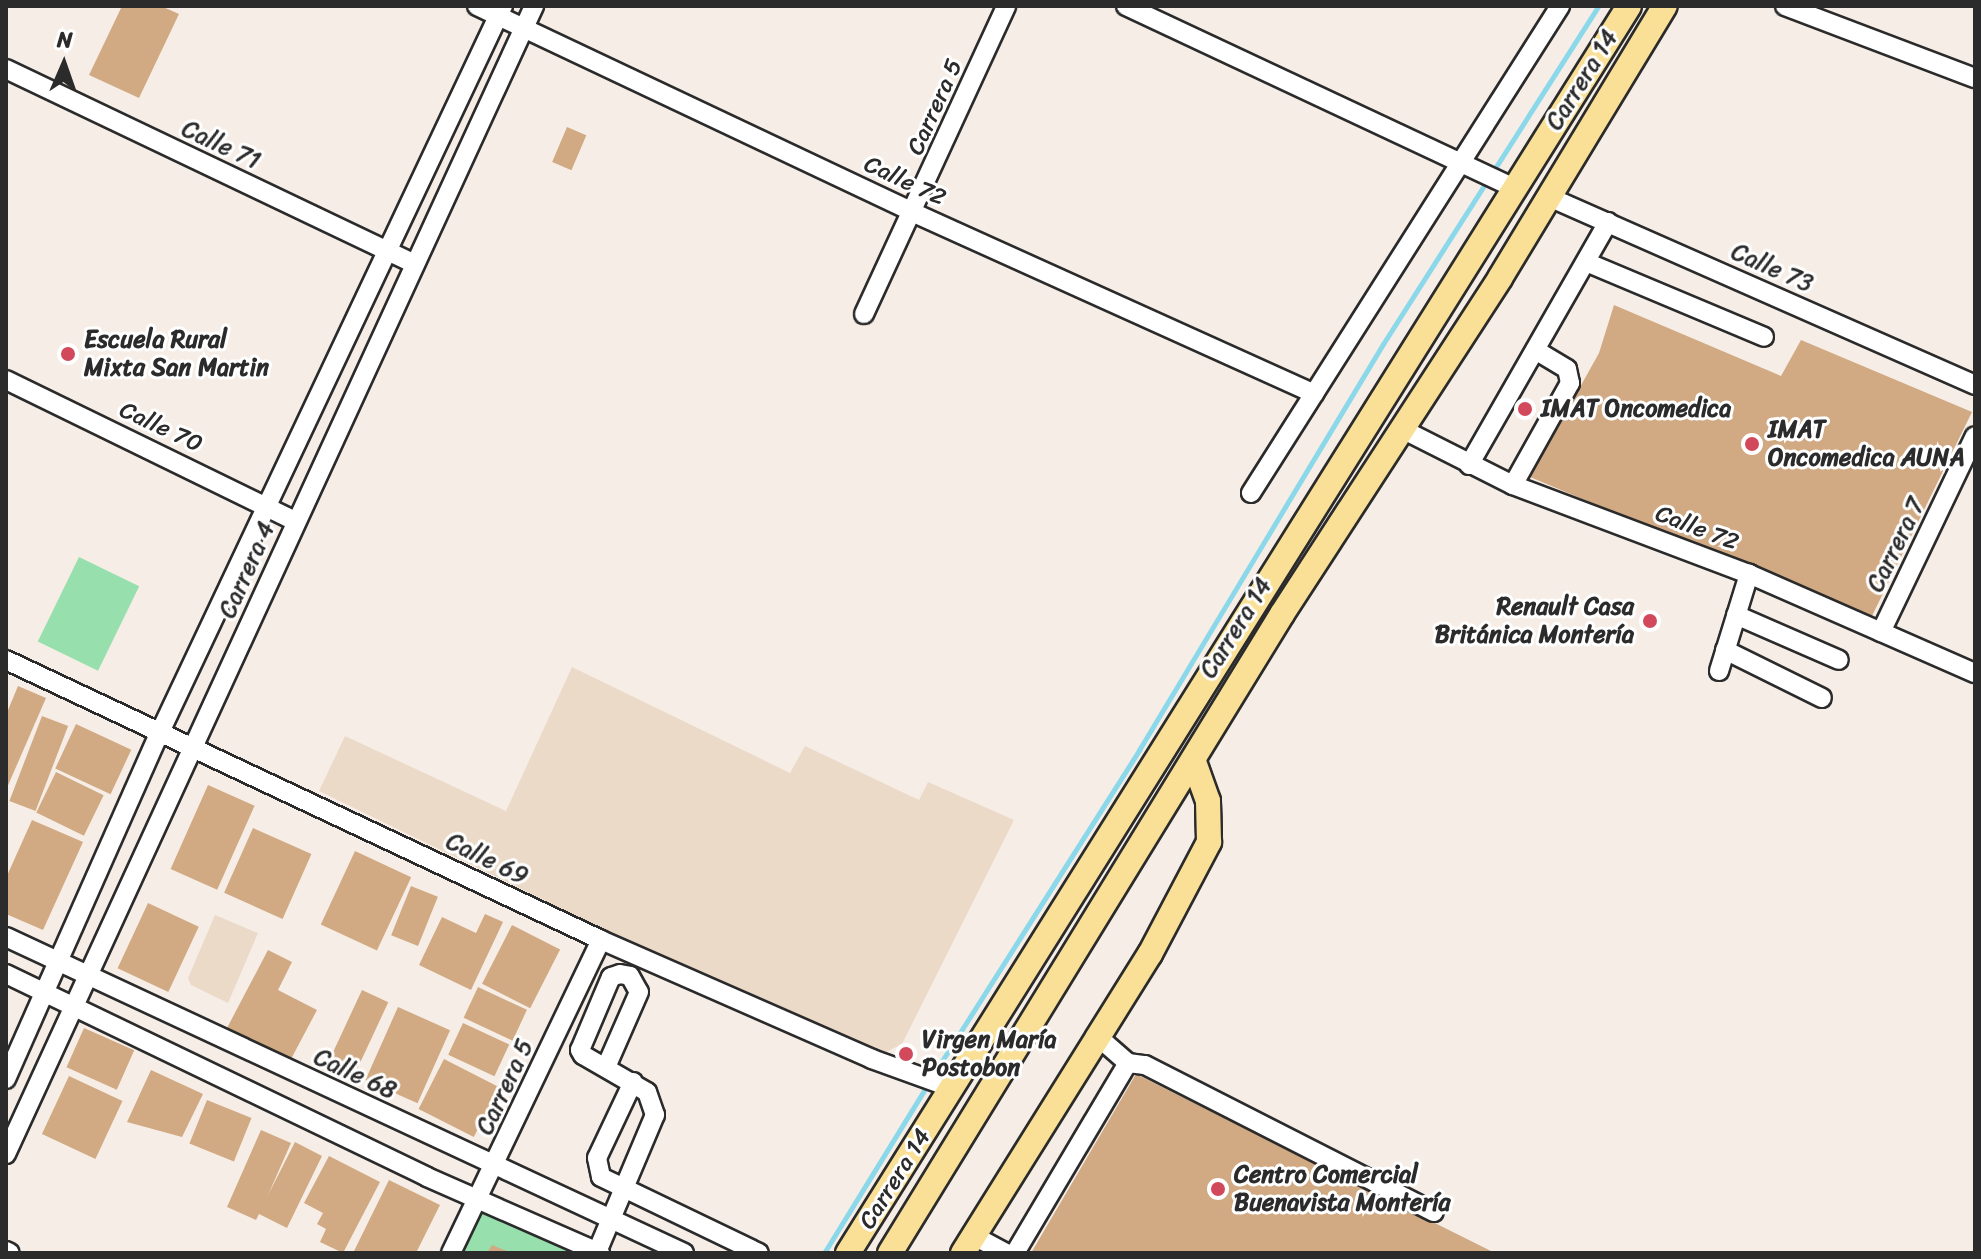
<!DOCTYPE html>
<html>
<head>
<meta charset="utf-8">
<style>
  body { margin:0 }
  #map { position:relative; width:1981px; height:1259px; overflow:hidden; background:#f6eee6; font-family:Sriracha,sans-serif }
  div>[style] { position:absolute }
  .built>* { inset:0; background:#ebdac8 }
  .green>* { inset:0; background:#97dfad; transform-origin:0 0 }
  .stream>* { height:5px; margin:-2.5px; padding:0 2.5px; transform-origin:2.5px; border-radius:2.5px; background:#8bd8ea }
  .building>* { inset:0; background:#d1aa83; transform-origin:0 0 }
  .roads { filter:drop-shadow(2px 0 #2b2b2b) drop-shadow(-2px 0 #2b2b2b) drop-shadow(0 2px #2b2b2b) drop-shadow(0 -2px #2b2b2b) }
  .minor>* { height:18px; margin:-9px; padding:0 9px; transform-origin:9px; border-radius:9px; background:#fff }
  .major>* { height:24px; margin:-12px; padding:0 12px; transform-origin:12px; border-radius:12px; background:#f9e096 }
  .dots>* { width:22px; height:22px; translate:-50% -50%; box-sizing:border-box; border:4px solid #fff; border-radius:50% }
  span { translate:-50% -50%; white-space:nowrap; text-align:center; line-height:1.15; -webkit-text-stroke:6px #fff; paint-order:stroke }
  .street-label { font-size:24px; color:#2b2b2b }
  .poi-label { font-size:24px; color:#2b2b2b; font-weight:700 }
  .left { translate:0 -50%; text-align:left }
  .right { translate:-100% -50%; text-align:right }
  .frame { position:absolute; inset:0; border:8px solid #2b2b2b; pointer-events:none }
  .north { position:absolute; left:24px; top:24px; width:80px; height:80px; -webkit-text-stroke:6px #fff; paint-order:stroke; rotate:2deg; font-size:22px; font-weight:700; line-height:32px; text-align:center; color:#2b2b2b }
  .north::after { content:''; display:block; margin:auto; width:28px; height:36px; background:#2b2b2b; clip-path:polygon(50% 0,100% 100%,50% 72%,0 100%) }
</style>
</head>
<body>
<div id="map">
  <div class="built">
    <i style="clip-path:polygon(572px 667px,790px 773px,805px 746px,919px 800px,928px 782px,1014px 820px,902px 1044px,872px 1059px,319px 791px,345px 736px,506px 811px)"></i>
    <i style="clip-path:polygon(215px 915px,258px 933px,228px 1003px,191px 985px,188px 978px)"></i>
  </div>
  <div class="green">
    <i style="left:79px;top:557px;width:67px;height:94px;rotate:26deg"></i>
    <i style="clip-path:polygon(477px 1200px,600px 1253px,451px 1253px)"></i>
  </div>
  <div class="stream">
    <i style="left:933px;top:1075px;width:385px;rotate:-57.6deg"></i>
    <i style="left:1139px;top:750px;width:474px;rotate:-59deg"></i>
    <i style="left:1383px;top:344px;width:401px;rotate:-57.5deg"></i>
    <i style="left:824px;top:1253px;width:198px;rotate:-58.4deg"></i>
  </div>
  <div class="building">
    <i style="clip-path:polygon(122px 6px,161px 6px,179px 14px,139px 98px,89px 75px)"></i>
    <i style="left:567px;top:127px;width:21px;height:38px;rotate:23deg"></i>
    <i style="clip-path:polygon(1614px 305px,1781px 376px,1801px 340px,1972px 412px,1870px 620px,1530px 477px,1599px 353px)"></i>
    <i style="clip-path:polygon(18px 686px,46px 698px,6px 790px,6px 715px)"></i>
    <i style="left:42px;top:716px;width:28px;height:91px;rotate:21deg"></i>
    <i style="left:76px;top:724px;width:61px;height:49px;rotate:25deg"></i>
    <i style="left:56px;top:772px;width:53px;height:45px;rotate:26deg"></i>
    <i style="left:208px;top:785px;width:51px;height:92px;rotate:24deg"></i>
    <i style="clip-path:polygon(32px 820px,83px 842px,43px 930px,6px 914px,6px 878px)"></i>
    <i style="left:253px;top:828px;width:64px;height:71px;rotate:24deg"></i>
    <i style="left:355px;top:851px;width:62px;height:81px;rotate:25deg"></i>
    <i style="left:411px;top:886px;width:29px;height:53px;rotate:22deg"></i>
    <i style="left:148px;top:903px;width:56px;height:72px;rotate:25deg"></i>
    <i style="clip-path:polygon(485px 914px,503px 922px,471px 990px,419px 965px,442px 917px,476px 933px)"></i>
    <i style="left:512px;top:925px;width:54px;height:66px;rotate:27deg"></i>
    <i style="clip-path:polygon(268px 950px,292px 962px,278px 990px,317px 1010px,290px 1061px,227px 1028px)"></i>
    <i style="left:478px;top:987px;width:54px;height:34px;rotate:25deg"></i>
    <i style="left:362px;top:990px;width:29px;height:84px;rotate:25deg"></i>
    <i style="left:398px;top:1007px;width:57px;height:80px;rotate:24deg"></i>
    <i style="left:463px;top:1023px;width:51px;height:35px;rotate:25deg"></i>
    <i style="left:84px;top:1028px;width:55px;height:43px;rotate:24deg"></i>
    <i style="left:444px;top:1059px;width:62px;height:56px;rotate:27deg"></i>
    <i style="clip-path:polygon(151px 1070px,203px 1094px,182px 1137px,127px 1122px)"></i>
    <i style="clip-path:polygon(1136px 1074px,1495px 1253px,1031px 1253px)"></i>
    <i style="left:69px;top:1076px;width:59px;height:64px;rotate:25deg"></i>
    <i style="left:207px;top:1100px;width:48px;height:47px;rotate:22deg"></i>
    <i style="clip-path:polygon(261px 1130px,291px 1143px,268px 1195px,295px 1142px,322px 1156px,287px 1228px,259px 1214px,256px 1220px,227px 1207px)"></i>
    <i style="clip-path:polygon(329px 1156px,380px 1182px,343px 1253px,320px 1242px,326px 1229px,317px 1224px,323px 1213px,304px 1203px)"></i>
    <i style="clip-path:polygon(389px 1180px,440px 1205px,416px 1253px,358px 1253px,354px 1251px)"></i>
    <i style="clip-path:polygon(492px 1245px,512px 1253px,487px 1253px)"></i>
  </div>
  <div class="roads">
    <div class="minor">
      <i style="left:477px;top:6px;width:484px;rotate:25.3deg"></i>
      <i style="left:914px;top:213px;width:439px;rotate:24.3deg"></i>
      <i style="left:1126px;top:6px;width:429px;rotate:25.1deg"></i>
      <i style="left:1785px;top:6px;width:203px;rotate:20.8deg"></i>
      <i style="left:6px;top:69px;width:453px;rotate:25.5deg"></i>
      <i style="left:1549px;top:197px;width:466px;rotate:23.8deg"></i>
      <i style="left:1586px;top:262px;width:193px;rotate:22.8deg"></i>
      <i style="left:864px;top:314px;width:339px;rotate:-65.2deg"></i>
      <i style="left:6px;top:380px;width:322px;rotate:26deg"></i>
      <i style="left:1402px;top:429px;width:124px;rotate:26.8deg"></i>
      <i style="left:1513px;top:485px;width:252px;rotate:20.7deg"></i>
      <i style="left:1749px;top:574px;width:247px;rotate:23.7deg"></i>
      <i style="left:1469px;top:465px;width:280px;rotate:-60.2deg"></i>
      <i style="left:1513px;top:485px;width:117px;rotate:-60.8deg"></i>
      <i style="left:1570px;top:383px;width:14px;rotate:-102deg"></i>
      <i style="left:1567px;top:369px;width:37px;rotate:-149deg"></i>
      <i style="left:1251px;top:493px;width:577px;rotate:-57.6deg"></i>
      <i style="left:1736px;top:615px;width:112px;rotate:23.6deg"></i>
      <i style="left:1881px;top:632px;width:217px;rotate:-64.4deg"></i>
      <i style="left:1725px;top:650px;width:108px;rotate:26.3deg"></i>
      <i style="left:6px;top:660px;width:658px;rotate:25.2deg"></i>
      <i style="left:601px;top:940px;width:296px;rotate:23.7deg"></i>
      <i style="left:872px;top:1059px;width:85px;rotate:19.9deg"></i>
      <i style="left:1719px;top:671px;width:102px;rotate:-72.8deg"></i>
      <i style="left:6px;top:937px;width:748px;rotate:24.99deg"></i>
      <i style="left:6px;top:974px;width:467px;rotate:25.7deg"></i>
      <i style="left:427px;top:1177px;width:189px;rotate:23.7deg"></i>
      <i style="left:1097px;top:1036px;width:41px;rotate:41.1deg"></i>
      <i style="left:6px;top:1079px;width:382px;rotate:-66.1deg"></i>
      <i style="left:161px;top:730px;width:801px;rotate:-64.72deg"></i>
      <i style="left:633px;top:1082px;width:84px;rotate:115.3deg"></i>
      <i style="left:597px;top:1158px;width:19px;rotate:78deg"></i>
      <i style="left:601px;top:1177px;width:175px;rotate:25.7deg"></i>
      <i style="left:6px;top:1154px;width:1264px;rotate:-65.3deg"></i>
      <i style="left:974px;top:1236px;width:36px;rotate:28deg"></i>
      <i style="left:6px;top:1251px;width:4px;rotate:27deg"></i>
      <i style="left:597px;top:1252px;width:149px;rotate:-67.1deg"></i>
      <i style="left:655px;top:1115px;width:24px;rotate:-109deg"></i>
      <i style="left:647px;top:1092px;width:74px;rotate:-150deg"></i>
      <i style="left:583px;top:1055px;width:6px;rotate:-121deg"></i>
      <i style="left:580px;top:1050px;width:79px;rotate:-67deg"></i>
      <i style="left:611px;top:977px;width:9px;rotate:-18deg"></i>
      <i style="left:620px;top:974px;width:10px;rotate:11deg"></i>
      <i style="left:630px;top:976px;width:18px;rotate:61deg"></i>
      <i style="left:639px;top:992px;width:82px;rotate:113.7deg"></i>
      <i style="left:451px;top:1253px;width:347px;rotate:-64.4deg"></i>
      <i style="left:1015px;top:1253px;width:221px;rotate:-59.3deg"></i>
      <i style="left:1128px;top:1063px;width:17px;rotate:7deg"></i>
      <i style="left:1145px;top:1065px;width:324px;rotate:27deg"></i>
    </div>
    <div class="major">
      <i style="left:848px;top:1253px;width:1471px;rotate:-57.94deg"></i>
      <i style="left:890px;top:1253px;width:750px;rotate:-58.47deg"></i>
      <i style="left:1282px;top:614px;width:401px;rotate:-57deg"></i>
      <i style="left:1500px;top:278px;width:318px;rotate:-58.8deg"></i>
      <i style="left:963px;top:1253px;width:353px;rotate:-58deg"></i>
      <i style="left:1150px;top:954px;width:127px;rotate:-62.2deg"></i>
      <i style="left:1209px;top:842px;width:41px;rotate:-91.4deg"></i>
      <i style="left:1208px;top:801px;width:41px;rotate:-109.7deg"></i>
    </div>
  </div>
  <div class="dots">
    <i style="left:68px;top:354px;background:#d1495b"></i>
    <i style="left:1525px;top:409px;background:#d1495b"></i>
    <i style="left:1752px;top:444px;background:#d1495b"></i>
    <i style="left:1650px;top:621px;background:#d1495b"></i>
    <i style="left:906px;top:1054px;background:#d1495b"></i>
    <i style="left:1218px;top:1189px;background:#d1495b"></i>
  </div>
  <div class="street-label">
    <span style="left:1582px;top:80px;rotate:-58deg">Carrera 14</span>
    <span style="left:935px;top:107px;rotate:-66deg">Carrera 5</span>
    <span style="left:221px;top:145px;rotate:25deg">Calle 71</span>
    <span style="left:905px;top:181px;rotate:25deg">Calle 72</span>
    <span style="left:1772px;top:268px;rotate:24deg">Calle 73</span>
    <span style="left:161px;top:427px;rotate:25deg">Calle 70</span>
    <span style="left:1697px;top:528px;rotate:21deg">Calle 72</span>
    <span style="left:1896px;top:545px;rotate:-64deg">Carrera 7</span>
    <span style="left:247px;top:570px;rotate:-66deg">Carrera 4</span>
    <span style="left:1236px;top:628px;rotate:-58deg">Carrera 14</span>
    <span style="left:487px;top:859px;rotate:26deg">Calle 69</span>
    <span style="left:355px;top:1074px;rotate:25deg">Calle 68</span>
    <span style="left:505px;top:1087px;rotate:-65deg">Carrera 5</span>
    <span style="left:895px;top:1179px;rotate:-58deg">Carrera 14</span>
  </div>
  <div class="poi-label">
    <span class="left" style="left:84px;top:354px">Escuela Rural<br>Mixta San Martin</span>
    <span class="left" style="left:1541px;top:409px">IMAT Oncomedica</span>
    <span class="left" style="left:1768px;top:444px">IMAT<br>Oncomedica AUNA</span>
    <span class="right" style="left:1634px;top:621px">Renault Casa<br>Británica Montería</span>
    <span class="left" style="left:922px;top:1054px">Virgen María<br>Postobon</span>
    <span class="left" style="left:1234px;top:1189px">Centro Comercial<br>Buenavista Montería</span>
  </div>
  <div class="frame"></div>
  <div class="north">N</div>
</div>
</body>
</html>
